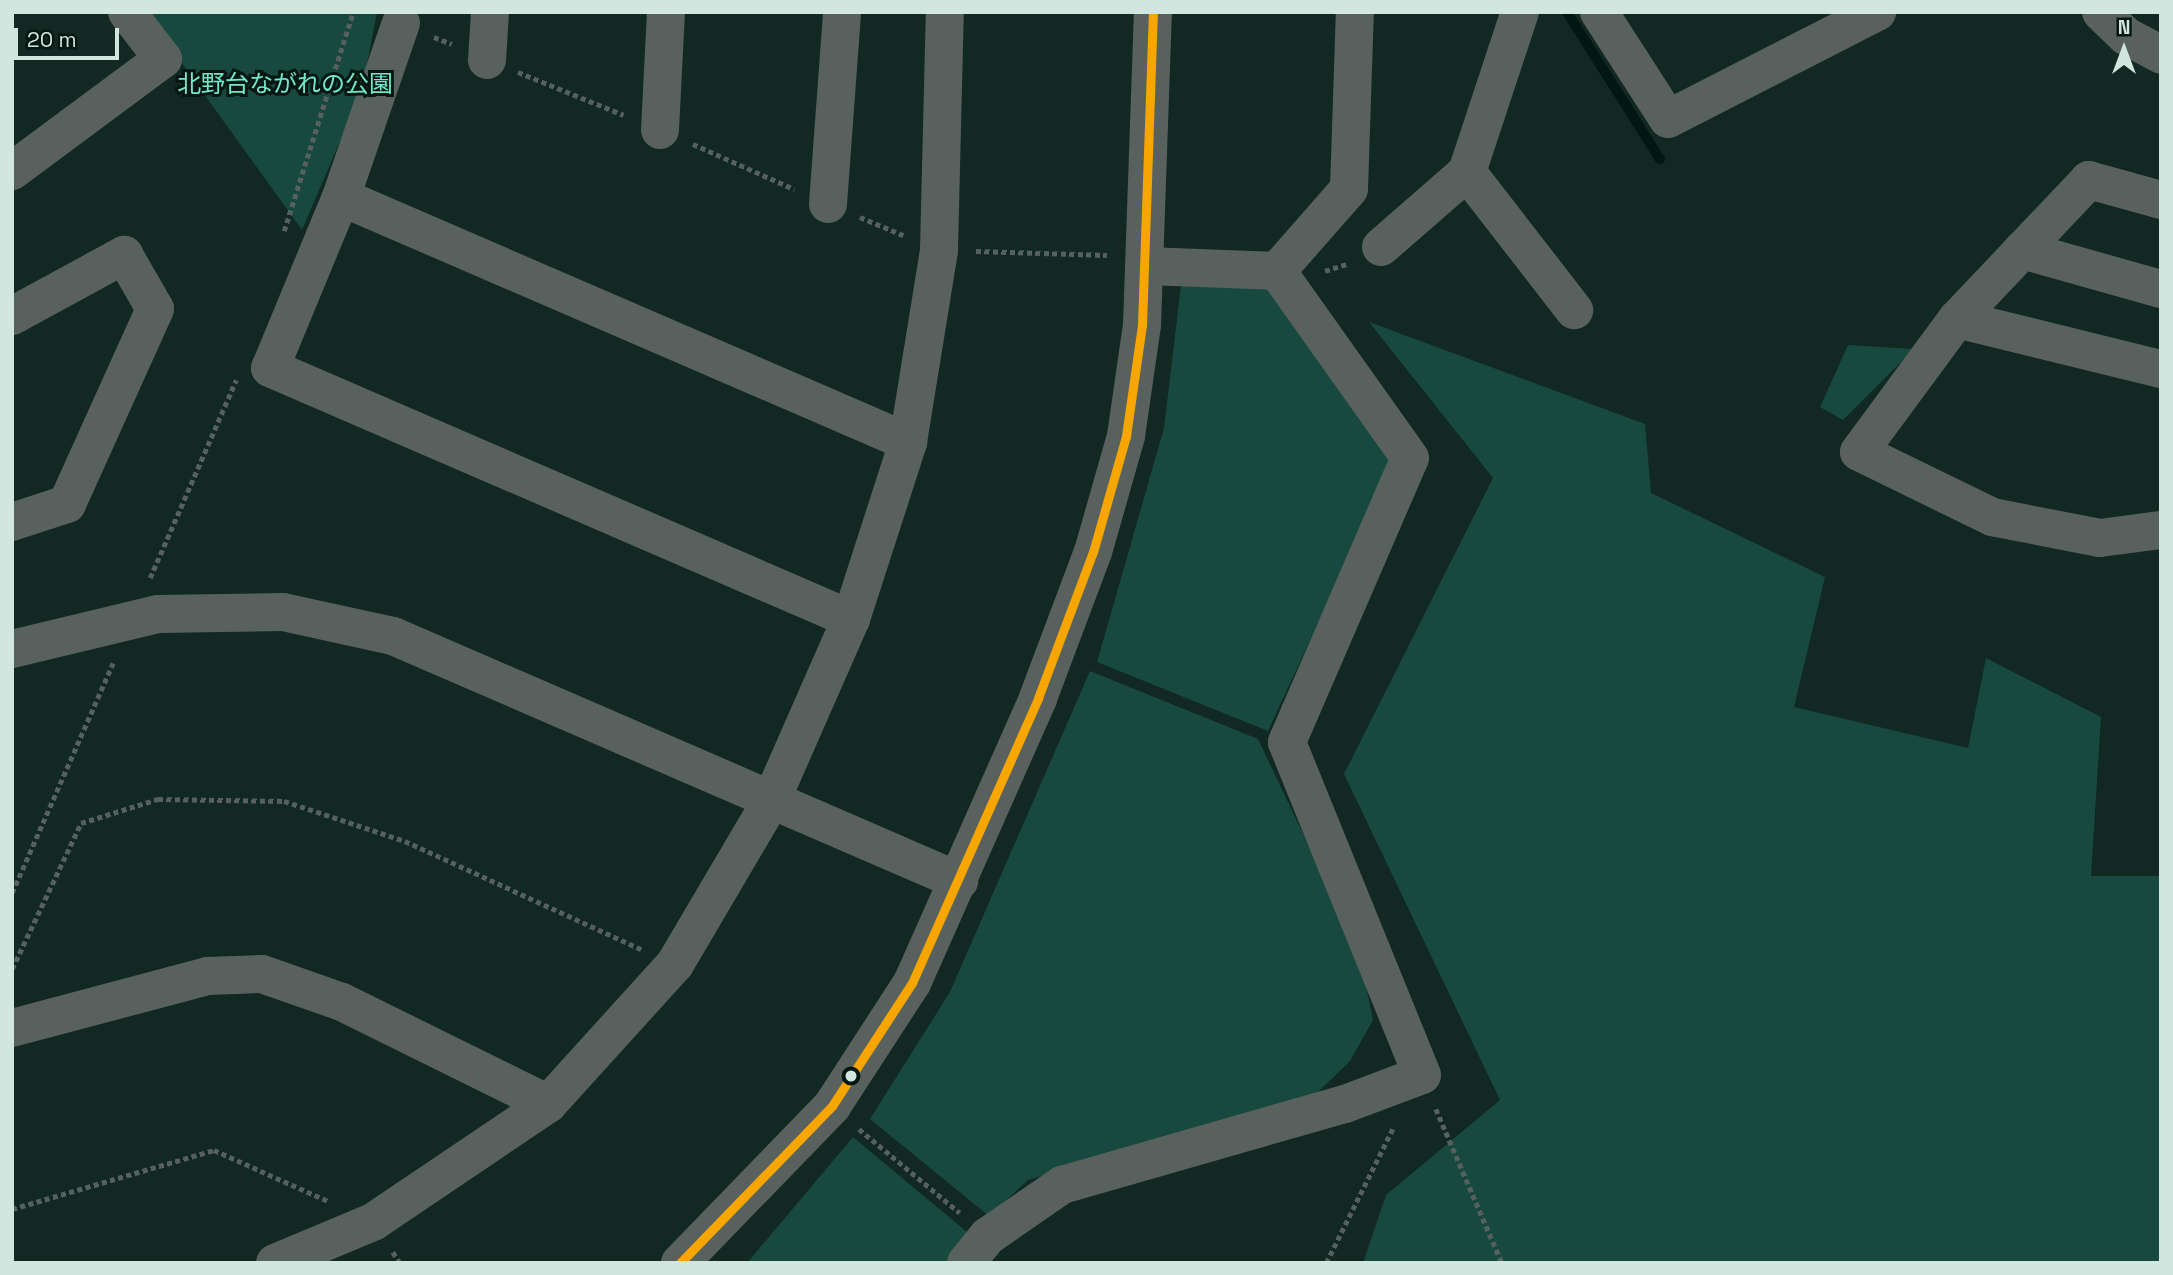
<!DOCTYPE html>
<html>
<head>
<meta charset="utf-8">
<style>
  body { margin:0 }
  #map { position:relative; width:2173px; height:1275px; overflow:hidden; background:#112823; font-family:"Space Grotesk","Noto Sans JP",sans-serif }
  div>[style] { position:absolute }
  .green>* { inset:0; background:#18493e }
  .stream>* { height:10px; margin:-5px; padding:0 5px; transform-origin:5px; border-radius:5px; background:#021711 }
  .path>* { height:4.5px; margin-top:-2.25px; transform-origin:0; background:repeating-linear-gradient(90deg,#56605e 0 5px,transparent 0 8.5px) }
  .minor>* { height:38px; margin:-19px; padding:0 19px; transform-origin:19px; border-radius:19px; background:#59615f }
  .bus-1>* { height:9px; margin:-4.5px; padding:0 4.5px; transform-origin:4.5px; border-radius:4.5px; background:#f7a600 }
  .dots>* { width:19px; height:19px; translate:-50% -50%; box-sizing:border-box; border:4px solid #061712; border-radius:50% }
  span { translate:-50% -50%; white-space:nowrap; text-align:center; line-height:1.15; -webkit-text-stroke:6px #061712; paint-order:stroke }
  .park-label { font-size:24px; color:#73e7ca }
  .frame { position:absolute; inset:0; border:14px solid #d1e6df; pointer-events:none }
  .north { position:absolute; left:2089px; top:14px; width:70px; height:70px; -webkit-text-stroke:5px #061712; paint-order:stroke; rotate:0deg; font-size:19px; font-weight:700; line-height:28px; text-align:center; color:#d1e6df }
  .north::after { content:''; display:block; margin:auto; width:24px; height:32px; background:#d1e6df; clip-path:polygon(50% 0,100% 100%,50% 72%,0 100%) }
  .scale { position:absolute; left:14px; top:28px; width:105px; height:32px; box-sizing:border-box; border:4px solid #d1e6df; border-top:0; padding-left:9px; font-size:21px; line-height:24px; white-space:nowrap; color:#d1e6df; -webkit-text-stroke:5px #061712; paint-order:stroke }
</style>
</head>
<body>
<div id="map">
  <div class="green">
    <i style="clip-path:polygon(145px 12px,377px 12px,362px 90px,302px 230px)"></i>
    <i style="clip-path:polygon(1268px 281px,1394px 459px,1268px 731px,1097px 662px,1164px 428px,1181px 285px)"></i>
    <i style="clip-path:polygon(1369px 322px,1645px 424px,1651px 493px,1825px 577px,1794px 707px,1968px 748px,1986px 658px,2101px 717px,2091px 876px,2161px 876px,2161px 1263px,1363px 1263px,1386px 1195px,1500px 1100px,1344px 774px,1493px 478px)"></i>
    <i style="clip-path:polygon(1848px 345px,1914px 349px,1843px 420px,1820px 407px)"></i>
    <i style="clip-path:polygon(1090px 671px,1258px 739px,1359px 951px,1373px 1020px,1350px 1061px,1313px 1097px,1028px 1180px,989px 1216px,870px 1119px,950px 992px)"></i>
    <i style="clip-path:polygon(853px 1137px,973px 1237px,946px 1263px,747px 1263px)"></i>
  </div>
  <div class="stream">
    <i style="left:1567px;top:12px;width:174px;rotate:57.7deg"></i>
  </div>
  <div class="path">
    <i style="left:434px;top:37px;width:19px;rotate:21deg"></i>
    <i style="left:518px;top:72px;width:114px;rotate:22.1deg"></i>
    <i style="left:693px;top:144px;width:111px;rotate:24deg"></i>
    <i style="left:860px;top:217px;width:47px;rotate:22.7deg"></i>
    <i style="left:284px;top:231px;width:230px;rotate:-72.5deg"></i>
    <i style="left:976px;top:251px;width:131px;rotate:1.7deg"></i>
    <i style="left:1325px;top:271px;width:25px;rotate:-18deg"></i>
    <i style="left:150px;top:578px;width:216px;rotate:-66.5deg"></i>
    <i style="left:12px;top:893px;width:251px;rotate:-66.3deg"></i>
    <i style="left:12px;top:969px;width:161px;rotate:-64.7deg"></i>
    <i style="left:81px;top:823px;width:81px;rotate:-17.3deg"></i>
    <i style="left:158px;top:799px;width:126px;rotate:0.9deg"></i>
    <i style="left:284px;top:801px;width:127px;rotate:18.3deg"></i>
    <i style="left:405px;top:841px;width:260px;rotate:24.6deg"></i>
    <i style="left:1436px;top:1109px;width:168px;rotate:66.8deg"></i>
    <i style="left:859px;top:1129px;width:131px;rotate:39.7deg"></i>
    <i style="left:12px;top:1209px;width:210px;rotate:-16.3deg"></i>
    <i style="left:214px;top:1150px;width:125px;rotate:24.1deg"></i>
    <i style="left:393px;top:1252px;width:13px;rotate:58deg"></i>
    <i style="left:1326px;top:1263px;width:153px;rotate:-63.6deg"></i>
  </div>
  <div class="minor">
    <i style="left:1599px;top:12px;width:127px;rotate:57.2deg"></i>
    <i style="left:1668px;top:119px;width:235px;rotate:-27.1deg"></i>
    <i style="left:2101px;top:12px;width:35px;rotate:44deg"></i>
    <i style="left:2126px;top:36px;width:40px;rotate:28deg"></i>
    <i style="left:401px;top:23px;width:184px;rotate:109deg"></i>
    <i style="left:341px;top:197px;width:185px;rotate:112.5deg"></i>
    <i style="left:270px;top:368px;width:633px;rotate:23.37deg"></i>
    <i style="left:487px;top:60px;width:48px;rotate:-86.4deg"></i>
    <i style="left:660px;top:130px;width:118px;rotate:-87.1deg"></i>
    <i style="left:12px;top:171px;width:188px;rotate:-36.6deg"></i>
    <i style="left:163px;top:59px;width:59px;rotate:-127.5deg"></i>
    <i style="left:1467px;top:172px;width:175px;rotate:52.2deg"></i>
    <i style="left:341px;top:197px;width:618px;rotate:23.37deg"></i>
    <i style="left:2161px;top:200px;width:75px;rotate:-164.5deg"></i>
    <i style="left:2089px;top:180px;width:192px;rotate:133.5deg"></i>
    <i style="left:1957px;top:319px;width:165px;rotate:126.4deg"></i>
    <i style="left:1859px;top:452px;width:148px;rotate:26deg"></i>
    <i style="left:1992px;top:517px;width:110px;rotate:11deg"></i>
    <i style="left:2100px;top:538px;width:62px;rotate:-7.5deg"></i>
    <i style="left:828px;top:204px;width:193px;rotate:-85.8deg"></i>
    <i style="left:1381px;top:247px;width:114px;rotate:-41.1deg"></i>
    <i style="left:1467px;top:172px;width:169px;rotate:-71.7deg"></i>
    <i style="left:2022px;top:250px;width:144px;rotate:15.7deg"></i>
    <i style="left:1146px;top:266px;width:131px;rotate:2.2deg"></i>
    <i style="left:1277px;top:271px;width:109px;rotate:-48.7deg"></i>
    <i style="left:1349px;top:189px;width:177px;rotate:-88.1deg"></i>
    <i style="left:12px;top:316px;width:128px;rotate:-28.6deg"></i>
    <i style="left:124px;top:255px;width:62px;rotate:60.1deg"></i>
    <i style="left:155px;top:309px;width:214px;rotate:114.3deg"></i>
    <i style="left:67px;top:504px;width:58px;rotate:161.9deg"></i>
    <i style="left:1957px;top:319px;width:210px;rotate:13.8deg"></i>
    <i style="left:12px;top:649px;width:150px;rotate:-13.5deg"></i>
    <i style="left:158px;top:614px;width:125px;rotate:-0.9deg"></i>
    <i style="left:283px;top:612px;width:113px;rotate:12.3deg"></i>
    <i style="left:393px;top:636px;width:617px;rotate:23.41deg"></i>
    <i style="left:12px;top:1028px;width:203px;rotate:-14.9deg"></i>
    <i style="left:208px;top:976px;width:54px;rotate:-2.1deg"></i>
    <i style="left:262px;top:974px;width:85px;rotate:19.3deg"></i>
    <i style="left:342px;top:1002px;width:230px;rotate:26.3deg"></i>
    <i style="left:275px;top:1263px;width:106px;rotate:-22.7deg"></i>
    <i style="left:373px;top:1222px;width:211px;rotate:-34deg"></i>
    <i style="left:548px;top:1104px;width:189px;rotate:-47.8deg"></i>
    <i style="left:675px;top:964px;width:189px;rotate:-59.5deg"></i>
    <i style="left:771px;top:801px;width:199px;rotate:-66.3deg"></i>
    <i style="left:851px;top:619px;width:186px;rotate:-72.1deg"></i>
    <i style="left:908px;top:442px;width:194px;rotate:-80.8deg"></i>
    <i style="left:939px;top:250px;width:238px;rotate:-88.6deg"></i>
    <i style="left:680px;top:1263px;width:219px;rotate:-45.9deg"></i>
    <i style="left:832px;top:1106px;width:147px;rotate:-57deg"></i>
    <i style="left:912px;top:983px;width:312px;rotate:-66.1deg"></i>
    <i style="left:1038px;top:698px;width:156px;rotate:-69.4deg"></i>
    <i style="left:1093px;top:552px;width:121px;rotate:-74.1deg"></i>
    <i style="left:1126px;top:436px;width:112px;rotate:-81.8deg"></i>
    <i style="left:1142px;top:325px;width:313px;rotate:-88deg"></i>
    <i style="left:966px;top:1263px;width:35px;rotate:-51deg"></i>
    <i style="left:988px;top:1236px;width:90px;rotate:-34.6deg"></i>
    <i style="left:1062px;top:1185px;width:294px;rotate:-16deg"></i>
    <i style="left:1345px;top:1104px;width:82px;rotate:-20.6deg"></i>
    <i style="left:1422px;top:1075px;width:359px;rotate:-112.1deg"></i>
    <i style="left:1287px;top:742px;width:309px;rotate:-66.6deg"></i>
    <i style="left:1410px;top:458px;width:229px;rotate:-125.4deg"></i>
  </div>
  <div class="bus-1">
    <i style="left:680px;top:1263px;width:219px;rotate:-45.9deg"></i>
    <i style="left:832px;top:1106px;width:147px;rotate:-57deg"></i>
    <i style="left:912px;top:983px;width:312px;rotate:-66.1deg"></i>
    <i style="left:1038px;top:698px;width:156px;rotate:-69.4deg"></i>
    <i style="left:1093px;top:552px;width:121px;rotate:-74.1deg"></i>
    <i style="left:1126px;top:436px;width:112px;rotate:-81.8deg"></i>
    <i style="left:1142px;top:325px;width:313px;rotate:-88deg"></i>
  </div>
  <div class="dots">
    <i style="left:851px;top:1076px;background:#d1e6df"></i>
  </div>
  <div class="park-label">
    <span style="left:285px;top:84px">北野台ながれの公園</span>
  </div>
  <div class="frame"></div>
  <div class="north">N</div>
  <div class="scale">20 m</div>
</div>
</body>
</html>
